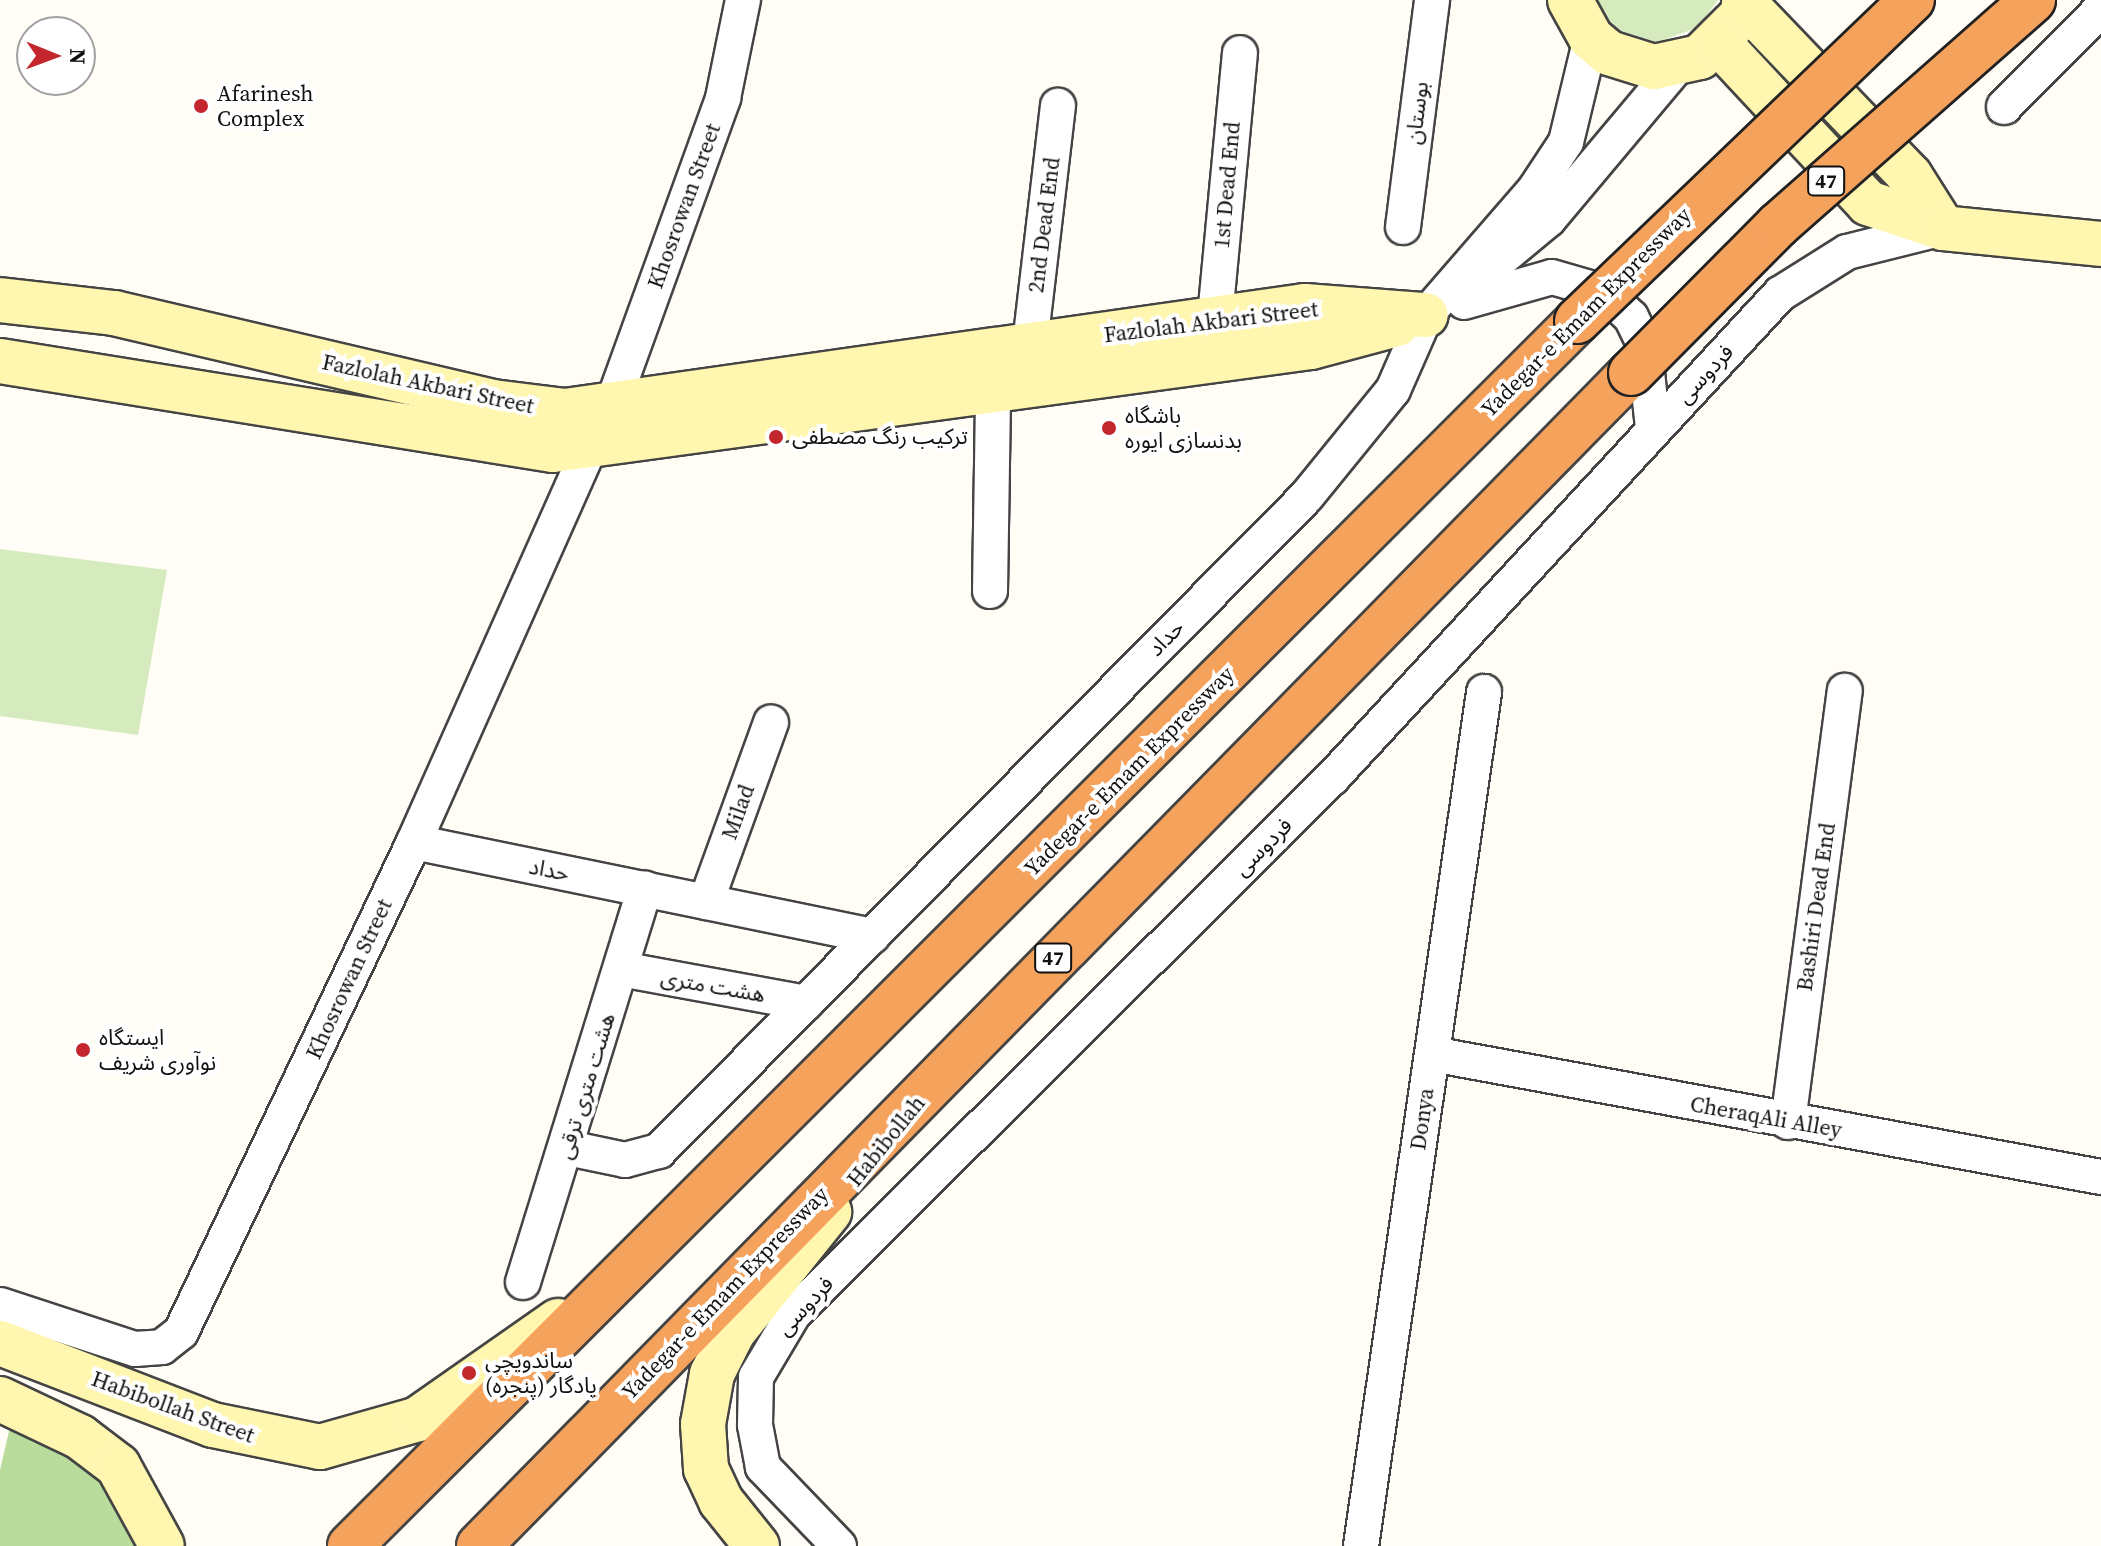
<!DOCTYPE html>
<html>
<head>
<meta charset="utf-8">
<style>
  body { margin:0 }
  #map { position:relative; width:2101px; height:1546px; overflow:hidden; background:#fffdf5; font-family:"Source Serif 4","Noto Sans Arabic",serif }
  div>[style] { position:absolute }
  .green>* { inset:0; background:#d5ebbd }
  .forest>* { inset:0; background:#b9dc9c }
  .roads { filter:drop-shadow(2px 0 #444) drop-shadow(-2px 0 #444) drop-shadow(0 2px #444) drop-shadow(0 -2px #444) }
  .street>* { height:34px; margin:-17px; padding:0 17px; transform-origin:17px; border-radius:17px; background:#fff }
  .secondary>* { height:44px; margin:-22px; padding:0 22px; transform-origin:22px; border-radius:22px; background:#fff6b0 }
  .highway>* { height:44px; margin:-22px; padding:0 22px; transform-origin:22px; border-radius:22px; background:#f5a25d }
  .bridges { filter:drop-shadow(2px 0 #222) drop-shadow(-2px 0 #222) drop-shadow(0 2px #222) drop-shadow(0 -2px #222) }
  .highway-bridge>* { height:44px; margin:-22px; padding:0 22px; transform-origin:22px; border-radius:22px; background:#f5a25d }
  .dots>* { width:22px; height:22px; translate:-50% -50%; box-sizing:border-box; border:4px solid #fff; border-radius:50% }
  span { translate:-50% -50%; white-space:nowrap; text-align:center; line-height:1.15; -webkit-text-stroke:8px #fff; paint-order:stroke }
  .shield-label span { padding:2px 6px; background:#fff; border:2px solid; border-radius:6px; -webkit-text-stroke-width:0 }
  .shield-label { font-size:20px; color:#111; font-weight:700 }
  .poi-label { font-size:22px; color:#111 }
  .left { translate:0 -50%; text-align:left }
  .street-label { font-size:22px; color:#111 }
  .north { position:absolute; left:16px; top:16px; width:80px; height:80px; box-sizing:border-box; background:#fff; border:2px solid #a0a0a0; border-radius:50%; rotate:91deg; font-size:22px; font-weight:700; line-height:32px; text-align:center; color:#111 }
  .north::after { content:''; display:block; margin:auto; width:28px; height:36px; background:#c4262e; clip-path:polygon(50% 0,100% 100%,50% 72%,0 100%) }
</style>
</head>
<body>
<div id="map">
  <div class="green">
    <i style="clip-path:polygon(1594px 0,1718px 0,1697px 28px,1657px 42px,1617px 30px)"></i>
    <i style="clip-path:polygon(0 549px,167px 570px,138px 735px,0 716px)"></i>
  </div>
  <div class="forest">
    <i style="clip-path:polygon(10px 1427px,100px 1466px,143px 1546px,0 1546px,0 1470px)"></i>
  </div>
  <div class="roads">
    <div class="street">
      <i style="left:2004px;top:107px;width:138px;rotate:-45.3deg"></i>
      <i style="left:1403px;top:227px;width:229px;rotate:-82.7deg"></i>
      <i style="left:1472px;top:283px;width:99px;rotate:-39.7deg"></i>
      <i style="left:1548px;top:220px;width:202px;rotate:-50deg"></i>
      <i style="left:1464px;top:302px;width:91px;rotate:-15.9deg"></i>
      <i style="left:1552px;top:277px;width:54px;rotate:16.1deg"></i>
      <i style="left:1604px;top:292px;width:37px;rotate:43deg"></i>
      <i style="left:1631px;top:317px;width:30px;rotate:64deg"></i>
      <i style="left:1644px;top:344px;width:84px;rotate:83.9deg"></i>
      <i style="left:1215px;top:317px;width:265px;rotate:-84.6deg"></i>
      <i style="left:1030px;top:344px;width:240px;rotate:-83.3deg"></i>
      <i style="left:611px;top:408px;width:330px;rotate:-70.1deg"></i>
      <i style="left:723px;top:98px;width:100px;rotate:-78.5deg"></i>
      <i style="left:990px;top:591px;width:200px;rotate:-89.1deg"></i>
      <i style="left:414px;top:842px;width:468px;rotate:11.6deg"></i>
      <i style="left:706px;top:902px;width:191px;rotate:-70.1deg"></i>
      <i style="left:621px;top:969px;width:188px;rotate:10.4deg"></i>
      <i style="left:1432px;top:1054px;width:680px;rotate:10.42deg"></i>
      <i style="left:1788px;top:1122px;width:435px;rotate:-82.5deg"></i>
      <i style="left:568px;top:1148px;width:58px;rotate:11.9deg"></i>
      <i style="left:625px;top:1160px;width:35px;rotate:-15deg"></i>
      <i style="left:659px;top:1151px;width:920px;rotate:-45.31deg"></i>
      <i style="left:1306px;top:497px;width:138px;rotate:-50.9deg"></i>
      <i style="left:1393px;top:390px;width:82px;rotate:-66.3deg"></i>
      <i style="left:1426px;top:315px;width:167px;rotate:-49.1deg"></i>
      <i style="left:1535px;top:189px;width:56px;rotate:-56.6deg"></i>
      <i style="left:1566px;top:142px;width:107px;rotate:-76.5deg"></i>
      <i style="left:523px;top:1282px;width:412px;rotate:-72.8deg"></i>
      <i style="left:0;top:1305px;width:142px;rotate:18.1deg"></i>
      <i style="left:135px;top:1349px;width:27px;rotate:-4deg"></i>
      <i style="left:162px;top:1347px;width:24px;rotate:-38deg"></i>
      <i style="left:181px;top:1332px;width:543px;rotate:-64.57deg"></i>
      <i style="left:414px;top:842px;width:435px;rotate:-66deg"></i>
      <i style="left:839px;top:1546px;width:110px;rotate:-133.9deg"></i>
      <i style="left:763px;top:1467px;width:43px;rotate:-100.8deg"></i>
      <i style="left:755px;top:1425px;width:48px;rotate:-88.8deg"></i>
      <i style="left:756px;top:1377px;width:74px;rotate:-59.3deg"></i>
      <i style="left:794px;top:1313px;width:759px;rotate:-44.84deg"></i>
      <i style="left:1332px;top:778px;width:660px;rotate:-47.21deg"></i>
      <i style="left:1780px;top:294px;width:79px;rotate:-32.1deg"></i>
      <i style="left:1847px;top:252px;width:99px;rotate:-14deg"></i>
      <i style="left:1361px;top:1546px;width:863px;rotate:-81.8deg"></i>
    </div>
    <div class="secondary">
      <i style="left:1570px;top:0;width:43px;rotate:61.1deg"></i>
      <i style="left:1591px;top:38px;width:23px;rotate:40deg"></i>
      <i style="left:1609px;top:53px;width:47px;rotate:17.3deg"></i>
      <i style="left:1654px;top:67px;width:47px;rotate:-12.3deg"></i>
      <i style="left:1700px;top:57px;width:51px;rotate:-45deg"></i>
      <i style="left:1719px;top:43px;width:219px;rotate:47deg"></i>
      <i style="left:1868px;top:203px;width:79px;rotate:18.4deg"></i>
      <i style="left:1943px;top:228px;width:62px;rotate:-122.4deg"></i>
      <i style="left:1910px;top:176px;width:240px;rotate:-133.8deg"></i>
      <i style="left:1943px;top:228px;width:159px;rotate:5.8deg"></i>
      <i style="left:0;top:300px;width:115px;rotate:6.5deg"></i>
      <i style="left:114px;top:313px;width:389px;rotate:13.2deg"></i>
      <i style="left:493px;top:402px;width:73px;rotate:7.1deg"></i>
      <i style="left:565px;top:411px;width:747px;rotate:-8.08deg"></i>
      <i style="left:1305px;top:306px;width:121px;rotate:4.3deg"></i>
      <i style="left:0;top:361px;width:560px;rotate:9.14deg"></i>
      <i style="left:553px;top:450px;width:765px;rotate:-7.74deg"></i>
      <i style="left:1311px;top:347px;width:89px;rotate:-15deg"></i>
      <i style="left:0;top:1343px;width:228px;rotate:21.1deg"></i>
      <i style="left:213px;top:1425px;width:109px;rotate:11.6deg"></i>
      <i style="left:320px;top:1447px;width:102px;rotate:-15.9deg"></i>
      <i style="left:418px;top:1419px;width:171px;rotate:-35deg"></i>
      <i style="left:0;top:1399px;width:89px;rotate:25.4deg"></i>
      <i style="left:80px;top:1437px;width:48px;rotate:37.3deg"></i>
      <i style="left:118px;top:1466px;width:91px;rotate:61.2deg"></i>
      <i style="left:757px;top:1546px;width:58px;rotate:-128.7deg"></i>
      <i style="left:721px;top:1501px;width:35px;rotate:-115deg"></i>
      <i style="left:706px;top:1469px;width:45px;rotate:-93.8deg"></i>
      <i style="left:703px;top:1424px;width:51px;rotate:-79.8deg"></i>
      <i style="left:712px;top:1374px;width:47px;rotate:-63.4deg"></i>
      <i style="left:733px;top:1332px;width:154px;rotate:-51.3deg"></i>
    </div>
    <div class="highway">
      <i style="left:350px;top:1546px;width:1734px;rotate:-44.95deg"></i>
      <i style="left:479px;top:1546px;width:1644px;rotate:-45.52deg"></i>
    </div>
  </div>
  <div class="bridges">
    <div class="highway-bridge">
      <i style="left:1577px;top:321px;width:464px;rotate:-43.8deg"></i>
      <i style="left:1631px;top:373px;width:209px;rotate:-45.2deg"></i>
      <i style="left:1778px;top:225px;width:340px;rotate:-41.4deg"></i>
    </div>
  </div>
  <div class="dots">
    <i style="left:201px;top:106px;background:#c4262e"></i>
    <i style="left:1109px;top:428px;background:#c4262e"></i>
    <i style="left:776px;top:437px;background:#c4262e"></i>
    <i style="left:83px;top:1050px;background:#c4262e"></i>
    <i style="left:469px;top:1373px;background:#c4262e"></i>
  </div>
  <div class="shield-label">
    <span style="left:1826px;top:181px">47</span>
    <span style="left:1053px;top:958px">47</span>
  </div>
  <div class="poi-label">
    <span class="left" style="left:217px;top:106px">Afarinesh<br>Complex</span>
    <span class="left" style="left:1125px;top:428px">باشگاه<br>بدنسازی ایوره</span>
    <span class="left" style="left:792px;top:437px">ترکیب رنگ مصطفی</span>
    <span class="left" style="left:99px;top:1050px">ایستگاه<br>نوآوری شریف</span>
    <span class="left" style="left:485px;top:1373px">ساندویچی<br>یادگار (پنجره)</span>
  </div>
  <div class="street-label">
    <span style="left:1417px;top:113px;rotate:-83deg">بوستان</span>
    <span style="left:1227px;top:185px;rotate:-85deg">1st Dead End</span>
    <span style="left:684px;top:206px;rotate:-70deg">Khosrowan Street</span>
    <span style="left:1044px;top:225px;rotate:-83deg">2nd Dead End</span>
    <span style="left:1586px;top:312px;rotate:-45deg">Yadegar-e Emam Expressway</span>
    <span style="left:1211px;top:322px;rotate:-7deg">Fazlolah Akbari Street</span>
    <span style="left:1705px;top:374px;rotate:-47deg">فردوسی</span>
    <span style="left:428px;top:384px;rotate:12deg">Fazlolah Akbari Street</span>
    <span style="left:1166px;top:638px;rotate:-45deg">حداد</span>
    <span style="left:1129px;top:771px;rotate:-45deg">Yadegar-e Emam Expressway</span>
    <span style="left:738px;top:812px;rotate:-70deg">Milad</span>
    <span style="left:1263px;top:847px;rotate:-45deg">فردوسی</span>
    <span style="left:549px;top:870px;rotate:11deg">حداد</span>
    <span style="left:1816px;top:907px;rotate:-82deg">Bashiri Dead End</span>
    <span style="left:349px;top:979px;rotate:-65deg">Khosrowan Street</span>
    <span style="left:713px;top:986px;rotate:10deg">هشت متری</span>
    <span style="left:586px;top:1086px;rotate:-73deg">هشت متری ترقی</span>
    <span style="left:1766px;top:1117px;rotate:10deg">CheraqAli Alley</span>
    <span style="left:1422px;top:1119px;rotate:-82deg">Donya</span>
    <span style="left:886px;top:1141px;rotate:-51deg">Habibollah</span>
    <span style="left:725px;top:1293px;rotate:-46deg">Yadegar-e Emam Expressway</span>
    <span style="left:805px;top:1306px;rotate:-47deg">فردوسی</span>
    <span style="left:173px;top:1407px;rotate:20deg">Habibollah Street</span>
  </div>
  <div class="north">N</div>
</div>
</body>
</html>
